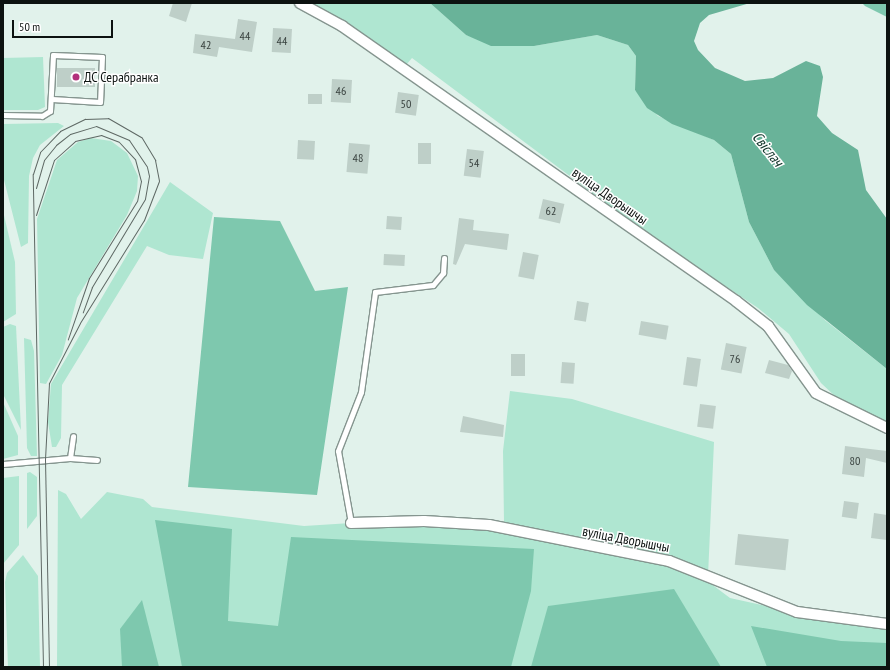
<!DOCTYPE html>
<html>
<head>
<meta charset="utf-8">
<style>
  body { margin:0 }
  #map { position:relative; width:890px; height:670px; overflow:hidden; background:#e1f2eb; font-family:"PT Sans Narrow",sans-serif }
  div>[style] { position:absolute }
  .green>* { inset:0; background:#afe6d1 }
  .forest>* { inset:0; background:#7ec8ae }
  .water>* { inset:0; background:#69b399 }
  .building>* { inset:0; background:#becfc8; transform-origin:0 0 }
  .roads { filter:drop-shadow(1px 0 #85958f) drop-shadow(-1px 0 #85958f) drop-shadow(0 1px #85958f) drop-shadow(0 -1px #85958f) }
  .service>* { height:5px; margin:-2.5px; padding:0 2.5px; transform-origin:2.5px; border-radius:2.5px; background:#fff }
  .minor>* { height:10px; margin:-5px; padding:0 5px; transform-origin:5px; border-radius:5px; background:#fff }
  .tram>* { height:1px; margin:-0.5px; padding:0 0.5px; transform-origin:0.5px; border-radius:0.5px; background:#5e6864 }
  .dots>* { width:11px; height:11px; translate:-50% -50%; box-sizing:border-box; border:2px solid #fff; border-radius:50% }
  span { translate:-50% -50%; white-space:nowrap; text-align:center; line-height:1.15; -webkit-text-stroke:3px #fff; paint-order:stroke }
  .number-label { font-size:12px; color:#38413e }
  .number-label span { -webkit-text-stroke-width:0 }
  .poi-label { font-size:14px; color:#0c1210 }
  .left { translate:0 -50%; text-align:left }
  .street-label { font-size:14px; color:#0c1210 }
  .water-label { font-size:15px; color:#113429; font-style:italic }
  .frame { position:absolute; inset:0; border:4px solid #0c1210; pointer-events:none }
  .scale { position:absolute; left:12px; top:20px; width:101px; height:18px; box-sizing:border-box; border:2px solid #0c1210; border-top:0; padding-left:5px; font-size:12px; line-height:14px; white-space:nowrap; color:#0c1210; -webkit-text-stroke:3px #fff; paint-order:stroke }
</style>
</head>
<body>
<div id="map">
  <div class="green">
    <i style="clip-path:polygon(311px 3px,430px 3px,466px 35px,502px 46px,534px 46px,597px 35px,628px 45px,636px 56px,635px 90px,658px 116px,714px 140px,731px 154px,749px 222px,774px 270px,826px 321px,887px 369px,887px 424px,839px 400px,821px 383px,789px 334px,758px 308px,642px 230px,412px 58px,406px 65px,348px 23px)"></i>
    <i style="clip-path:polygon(43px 57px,45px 107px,38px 110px,3px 110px,3px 58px)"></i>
    <i style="clip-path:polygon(58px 123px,64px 126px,40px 145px,33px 158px,29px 176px,28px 243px,21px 247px,3px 176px,3px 124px)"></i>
    <i style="clip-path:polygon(91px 138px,111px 141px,127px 153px,138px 176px,137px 191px,127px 215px,77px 298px,62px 355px,46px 384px,40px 383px,37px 219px,57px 160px,78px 142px)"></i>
    <i style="clip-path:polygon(170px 182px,213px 213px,203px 259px,169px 255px,147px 246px,62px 385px,61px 438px,56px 447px,52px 447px,48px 422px,51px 384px)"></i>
    <i style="clip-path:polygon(3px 211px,15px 262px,16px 314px,3px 322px)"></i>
    <i style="clip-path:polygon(10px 324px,16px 326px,21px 430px,3px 394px,3px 327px)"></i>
    <i style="clip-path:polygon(24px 338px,31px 340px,34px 351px,37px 456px,31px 456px,27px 448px)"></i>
    <i style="clip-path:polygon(510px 391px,572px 399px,714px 442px,708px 576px,698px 574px,730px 598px,824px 619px,887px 625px,887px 667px,57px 667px,58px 490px,66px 494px,81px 519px,107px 492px,143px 499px,152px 507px,304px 526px,351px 523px,488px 525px,559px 544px,613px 554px,504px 522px,503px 451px)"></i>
    <i style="clip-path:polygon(3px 402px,18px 436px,18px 455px,3px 459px)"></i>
    <i style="clip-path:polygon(30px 472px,37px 477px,37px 516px,27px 529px,27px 473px)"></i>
    <i style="clip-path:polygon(19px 476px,19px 545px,3px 564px,3px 478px)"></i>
    <i style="clip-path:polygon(23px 555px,38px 576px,40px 667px,8px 667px,5px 582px,7px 573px)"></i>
  </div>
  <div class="forest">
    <i style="clip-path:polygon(862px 3px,887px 3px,887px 17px,865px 6px)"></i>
    <i style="clip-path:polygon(214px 217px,280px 221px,315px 291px,348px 287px,317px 495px,188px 487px)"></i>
    <i style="clip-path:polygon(155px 520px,232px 529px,228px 621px,278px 626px,291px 537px,534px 549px,531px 591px,511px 667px,182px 667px)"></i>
    <i style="clip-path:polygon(674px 589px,721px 667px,531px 667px,548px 606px)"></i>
    <i style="clip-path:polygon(142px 600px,159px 667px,122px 667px,120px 629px)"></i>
    <i style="clip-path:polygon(751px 626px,841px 641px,887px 643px,887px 667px,767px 667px)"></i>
  </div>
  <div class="water">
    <i style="clip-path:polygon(430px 3px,750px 3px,709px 15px,700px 23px,694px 41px,698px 50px,715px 68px,745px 81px,773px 78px,806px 61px,820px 66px,823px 77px,817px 116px,832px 133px,858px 150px,866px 190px,887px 219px,887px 369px,807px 305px,774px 270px,749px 222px,731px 154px,714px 140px,672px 124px,647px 108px,635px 90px,636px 56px,628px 45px,597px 35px,534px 46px,491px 46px,466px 35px)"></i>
  </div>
  <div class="building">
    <i style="clip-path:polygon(173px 3px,192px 3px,186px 22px,169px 16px)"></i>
    <i style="clip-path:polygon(238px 19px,257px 22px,252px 52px,219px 47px,217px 57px,193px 53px,195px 34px,235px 39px)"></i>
    <i style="left:273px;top:28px;width:19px;height:24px;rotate:3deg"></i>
    <i style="left:57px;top:68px;width:38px;height:19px"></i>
    <i style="left:332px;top:79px;width:20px;height:23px;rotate:3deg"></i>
    <i style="left:398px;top:92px;width:21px;height:21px;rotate:8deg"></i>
    <i style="left:308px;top:94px;width:14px;height:10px"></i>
    <i style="left:298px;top:140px;width:17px;height:19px;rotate:3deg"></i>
    <i style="left:349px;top:143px;width:21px;height:29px;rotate:5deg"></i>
    <i style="left:418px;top:143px;width:13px;height:21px"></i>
    <i style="left:467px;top:149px;width:17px;height:27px;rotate:7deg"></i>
    <i style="left:543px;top:199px;width:22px;height:20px;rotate:13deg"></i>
    <i style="left:387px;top:216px;width:15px;height:13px;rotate:4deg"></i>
    <i style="clip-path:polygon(459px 218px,474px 220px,473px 230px,509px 234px,507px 250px,465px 244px,456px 265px,453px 264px)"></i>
    <i style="left:523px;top:252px;width:16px;height:25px;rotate:11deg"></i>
    <i style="left:384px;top:254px;width:21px;height:11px;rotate:3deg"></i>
    <i style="left:577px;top:301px;width:12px;height:19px;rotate:9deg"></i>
    <i style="left:641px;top:321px;width:28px;height:14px;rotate:10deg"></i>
    <i style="left:726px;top:343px;width:21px;height:27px;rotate:11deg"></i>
    <i style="left:511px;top:354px;width:14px;height:22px"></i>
    <i style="left:687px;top:357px;width:14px;height:28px;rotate:8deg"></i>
    <i style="clip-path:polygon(769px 360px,788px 365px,792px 371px,789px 379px,765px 373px)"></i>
    <i style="left:562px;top:362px;width:13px;height:21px;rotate:4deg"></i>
    <i style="left:700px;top:404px;width:16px;height:23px;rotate:7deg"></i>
    <i style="clip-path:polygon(463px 416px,504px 425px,503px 437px,460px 432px)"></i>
    <i style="clip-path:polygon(845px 446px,887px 451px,887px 463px,866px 458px,864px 477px,842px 474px)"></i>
    <i style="left:844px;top:501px;width:15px;height:16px;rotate:8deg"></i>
    <i style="clip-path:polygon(874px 513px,887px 515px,887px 540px,871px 538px)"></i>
    <i style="left:738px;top:534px;width:51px;height:31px;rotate:6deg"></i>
  </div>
  <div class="roads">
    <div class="service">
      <i style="left:3px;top:115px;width:39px;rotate:1deg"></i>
      <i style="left:42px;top:116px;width:9px;rotate:-32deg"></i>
      <i style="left:50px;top:111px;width:56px;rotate:-86.9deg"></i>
      <i style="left:53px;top:55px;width:49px;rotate:2.3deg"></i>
      <i style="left:102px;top:57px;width:45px;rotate:92.5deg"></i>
      <i style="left:100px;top:102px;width:48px;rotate:-176.4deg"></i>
      <i style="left:70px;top:458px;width:22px;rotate:-82deg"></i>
      <i style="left:3px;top:464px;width:67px;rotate:-5.1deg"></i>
      <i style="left:70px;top:458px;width:27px;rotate:4deg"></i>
      <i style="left:351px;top:523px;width:73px;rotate:-100.2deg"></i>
      <i style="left:338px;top:451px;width:63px;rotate:-68.7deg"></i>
      <i style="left:361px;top:392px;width:101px;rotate:-82deg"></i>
      <i style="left:375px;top:292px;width:58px;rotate:-6.9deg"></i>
      <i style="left:433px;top:285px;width:16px;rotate:-50deg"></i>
      <i style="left:443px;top:273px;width:15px;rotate:-86deg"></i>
    </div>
    <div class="minor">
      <i style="left:300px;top:3px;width:48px;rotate:28.7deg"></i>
      <i style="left:342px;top:26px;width:480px;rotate:34.9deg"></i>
      <i style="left:736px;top:301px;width:41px;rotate:38deg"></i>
      <i style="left:768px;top:326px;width:82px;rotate:54.4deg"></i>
      <i style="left:816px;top:393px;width:79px;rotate:26.2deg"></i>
      <i style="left:351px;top:523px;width:73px;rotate:-1.6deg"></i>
      <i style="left:424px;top:521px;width:65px;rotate:3.5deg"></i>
      <i style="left:489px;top:525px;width:184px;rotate:11.3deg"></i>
      <i style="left:669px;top:561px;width:138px;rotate:21.7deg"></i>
      <i style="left:797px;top:612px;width:91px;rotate:7.6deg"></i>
    </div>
  </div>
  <div class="tram">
    <i style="left:36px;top:188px;width:29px;rotate:-74deg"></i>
    <i style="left:44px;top:160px;width:19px;rotate:-51deg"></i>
    <i style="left:56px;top:145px;width:18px;rotate:-38deg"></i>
    <i style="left:70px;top:134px;width:27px;rotate:-17deg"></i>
    <i style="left:96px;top:126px;width:36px;rotate:23deg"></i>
    <i style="left:129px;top:140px;width:32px;rotate:56deg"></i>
    <i style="left:147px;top:167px;width:9px;rotate:77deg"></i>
    <i style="left:149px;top:176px;width:23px;rotate:100deg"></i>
    <i style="left:145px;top:199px;width:103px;rotate:121.1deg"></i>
    <i style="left:92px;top:287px;width:27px;rotate:110deg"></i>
    <i style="left:36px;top:215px;width:58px;rotate:-71.9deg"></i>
    <i style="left:54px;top:160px;width:28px;rotate:-42deg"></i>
    <i style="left:75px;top:141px;width:27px;rotate:-13deg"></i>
    <i style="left:101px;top:135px;width:19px;rotate:21deg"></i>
    <i style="left:119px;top:142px;width:23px;rotate:47deg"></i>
    <i style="left:135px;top:159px;width:23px;rotate:75deg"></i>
    <i style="left:141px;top:181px;width:20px;rotate:101deg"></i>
    <i style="left:137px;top:201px;width:91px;rotate:121.9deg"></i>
    <i style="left:89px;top:278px;width:65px;rotate:109deg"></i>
    <i style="left:43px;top:667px;width:493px;rotate:-91.2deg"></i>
    <i style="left:33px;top:174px;width:23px;rotate:-72deg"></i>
    <i style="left:40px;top:152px;width:29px;rotate:-46deg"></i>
    <i style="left:60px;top:131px;width:28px;rotate:-26deg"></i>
    <i style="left:85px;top:119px;width:23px;rotate:-2deg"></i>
    <i style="left:108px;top:118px;width:39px;rotate:30deg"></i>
    <i style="left:142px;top:138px;width:26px;rotate:59deg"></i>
    <i style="left:155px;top:160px;width:21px;rotate:79deg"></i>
    <i style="left:159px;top:181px;width:42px;rotate:111deg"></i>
    <i style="left:144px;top:220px;width:121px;rotate:121.9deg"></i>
    <i style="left:80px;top:323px;width:68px;rotate:117.3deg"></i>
    <i style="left:49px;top:383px;width:76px;rotate:93deg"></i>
    <i style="left:45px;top:459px;width:208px;rotate:88.9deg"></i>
  </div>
  <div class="dots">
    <i style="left:76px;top:77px;background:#b3317c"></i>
  </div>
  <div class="number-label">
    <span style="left:245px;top:36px">44</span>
    <span style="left:282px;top:41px">44</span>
    <span style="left:206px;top:45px">42</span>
    <span style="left:341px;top:91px">46</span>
    <span style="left:406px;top:104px">50</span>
    <span style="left:358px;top:158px">48</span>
    <span style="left:474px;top:163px">54</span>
    <span style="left:551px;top:211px">62</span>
    <span style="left:735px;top:359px">76</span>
    <span style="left:855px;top:461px">80</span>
  </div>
  <div class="poi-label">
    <span class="left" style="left:84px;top:77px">ДС Серабранка</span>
  </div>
  <div class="street-label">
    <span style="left:610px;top:196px;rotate:35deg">вуліца Дворышчы</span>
    <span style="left:626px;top:539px;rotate:11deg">вуліца Дворышчы</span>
  </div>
  <div class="water-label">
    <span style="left:768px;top:149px;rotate:51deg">Свіслач</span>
  </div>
  <div class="frame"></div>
  <div class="scale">50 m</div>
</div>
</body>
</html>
